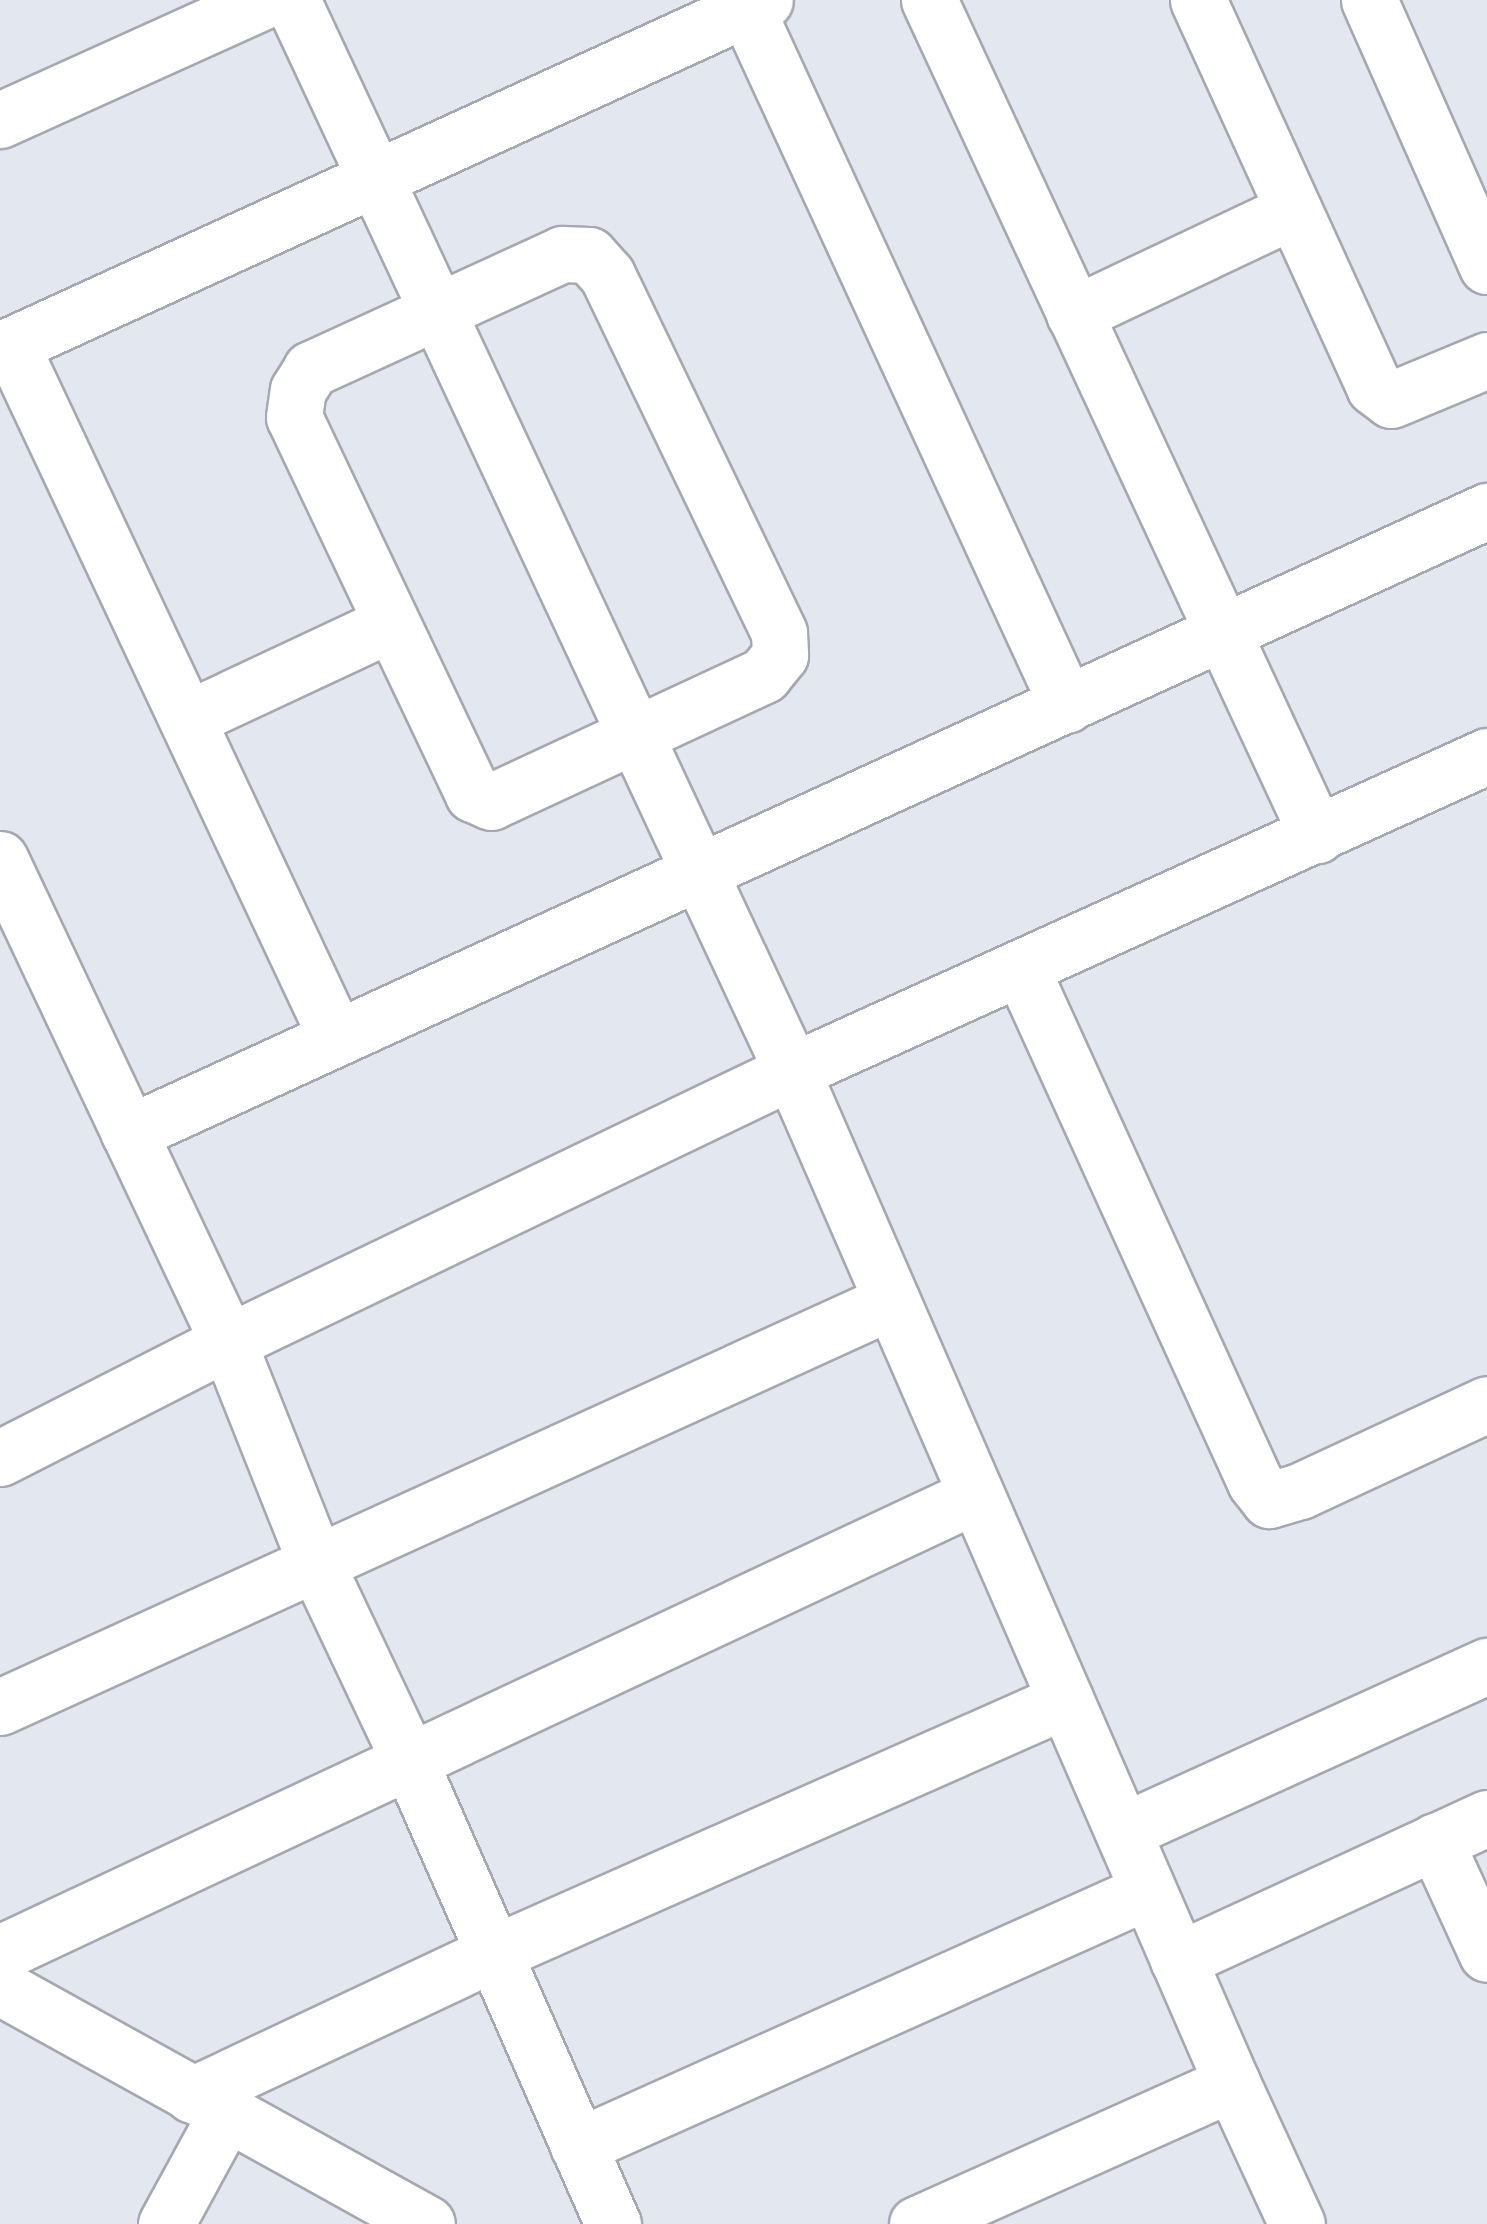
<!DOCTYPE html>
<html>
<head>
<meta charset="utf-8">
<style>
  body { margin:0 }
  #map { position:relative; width:1487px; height:2224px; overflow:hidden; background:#e3e7f0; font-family:"Exo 2",sans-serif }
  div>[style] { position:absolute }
  .roads { filter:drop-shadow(2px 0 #a4a8b0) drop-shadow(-2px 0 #a4a8b0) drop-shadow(0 2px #a4a8b0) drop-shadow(0 -2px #a4a8b0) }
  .minor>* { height:55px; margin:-27.5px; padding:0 27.5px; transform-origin:27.5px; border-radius:27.5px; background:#fff }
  span { translate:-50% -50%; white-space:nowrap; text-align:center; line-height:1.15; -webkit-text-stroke:10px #fff; paint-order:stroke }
</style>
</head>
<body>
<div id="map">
  <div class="roads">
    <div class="minor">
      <i style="left:292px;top:0;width:1182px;rotate:64.97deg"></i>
      <i style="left:792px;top:1071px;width:1104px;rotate:66.5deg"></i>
      <i style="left:1232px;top:2083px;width:155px;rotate:65.3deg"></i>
      <i style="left:929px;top:0;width:921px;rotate:65.08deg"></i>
      <i style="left:1198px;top:0;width:425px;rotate:65.5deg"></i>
      <i style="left:1374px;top:387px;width:21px;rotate:37deg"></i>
      <i style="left:1391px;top:400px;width:104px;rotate:-22.6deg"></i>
      <i style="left:1369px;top:0;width:291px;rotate:66.1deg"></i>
      <i style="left:746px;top:8px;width:767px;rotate:65.27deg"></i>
      <i style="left:0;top:120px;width:292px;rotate:-24.3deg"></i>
      <i style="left:562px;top:254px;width:27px;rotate:2deg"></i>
      <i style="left:589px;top:255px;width:27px;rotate:48deg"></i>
      <i style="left:607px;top:275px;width:397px;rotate:64.3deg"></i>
      <i style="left:779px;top:633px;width:22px;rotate:87deg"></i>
      <i style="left:780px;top:655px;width:26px;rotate:129deg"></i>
      <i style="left:764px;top:675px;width:301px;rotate:155.1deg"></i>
      <i style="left:491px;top:802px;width:20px;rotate:-156deg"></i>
      <i style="left:473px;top:794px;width:417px;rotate:-115.4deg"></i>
      <i style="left:294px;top:417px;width:27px;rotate:-82deg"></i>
      <i style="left:298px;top:390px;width:25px;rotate:-58deg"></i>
      <i style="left:311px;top:369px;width:276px;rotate:-24.6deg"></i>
      <i style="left:1074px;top:314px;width:243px;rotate:-25.3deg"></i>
      <i style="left:11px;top:345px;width:765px;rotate:64.84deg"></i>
      <i style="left:0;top:350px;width:841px;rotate:-24.58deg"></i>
      <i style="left:187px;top:719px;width:224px;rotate:-25.1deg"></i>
      <i style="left:0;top:859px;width:534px;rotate:64.73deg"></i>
      <i style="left:228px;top:1342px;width:236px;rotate:68.3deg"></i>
      <i style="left:315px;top:1561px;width:220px;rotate:64.7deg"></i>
      <i style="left:409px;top:1760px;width:507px;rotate:66.27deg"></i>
      <i style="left:1021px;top:968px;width:565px;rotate:65.52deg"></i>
      <i style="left:1255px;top:1482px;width:23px;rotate:52deg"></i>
      <i style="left:1269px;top:1500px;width:32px;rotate:-16deg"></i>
      <i style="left:1300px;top:1491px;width:206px;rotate:-24.9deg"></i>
      <i style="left:129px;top:1133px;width:1494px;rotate:-24.61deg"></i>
      <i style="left:0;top:1458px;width:256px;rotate:-27deg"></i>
      <i style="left:228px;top:1342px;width:626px;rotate:-25.66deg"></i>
      <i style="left:792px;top:1071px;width:763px;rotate:-24.38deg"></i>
      <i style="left:0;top:1707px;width:980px;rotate:-24.47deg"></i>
      <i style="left:1123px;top:1831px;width:400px;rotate:-24.4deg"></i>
      <i style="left:1435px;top:1841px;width:124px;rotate:65.3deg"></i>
      <i style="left:0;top:1953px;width:1078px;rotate:-25.14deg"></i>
      <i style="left:1178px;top:1960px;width:340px;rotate:-24.7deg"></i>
      <i style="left:0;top:1987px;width:488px;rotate:29deg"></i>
      <i style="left:192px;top:2095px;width:334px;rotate:-25.2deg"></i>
      <i style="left:494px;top:1953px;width:625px;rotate:-23.86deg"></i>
      <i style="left:578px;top:2146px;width:624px;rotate:-24.1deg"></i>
      <i style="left:166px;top:2224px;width:125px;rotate:-61.4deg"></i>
      <i style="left:917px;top:2224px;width:345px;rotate:-24.1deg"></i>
    </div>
  </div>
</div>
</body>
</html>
